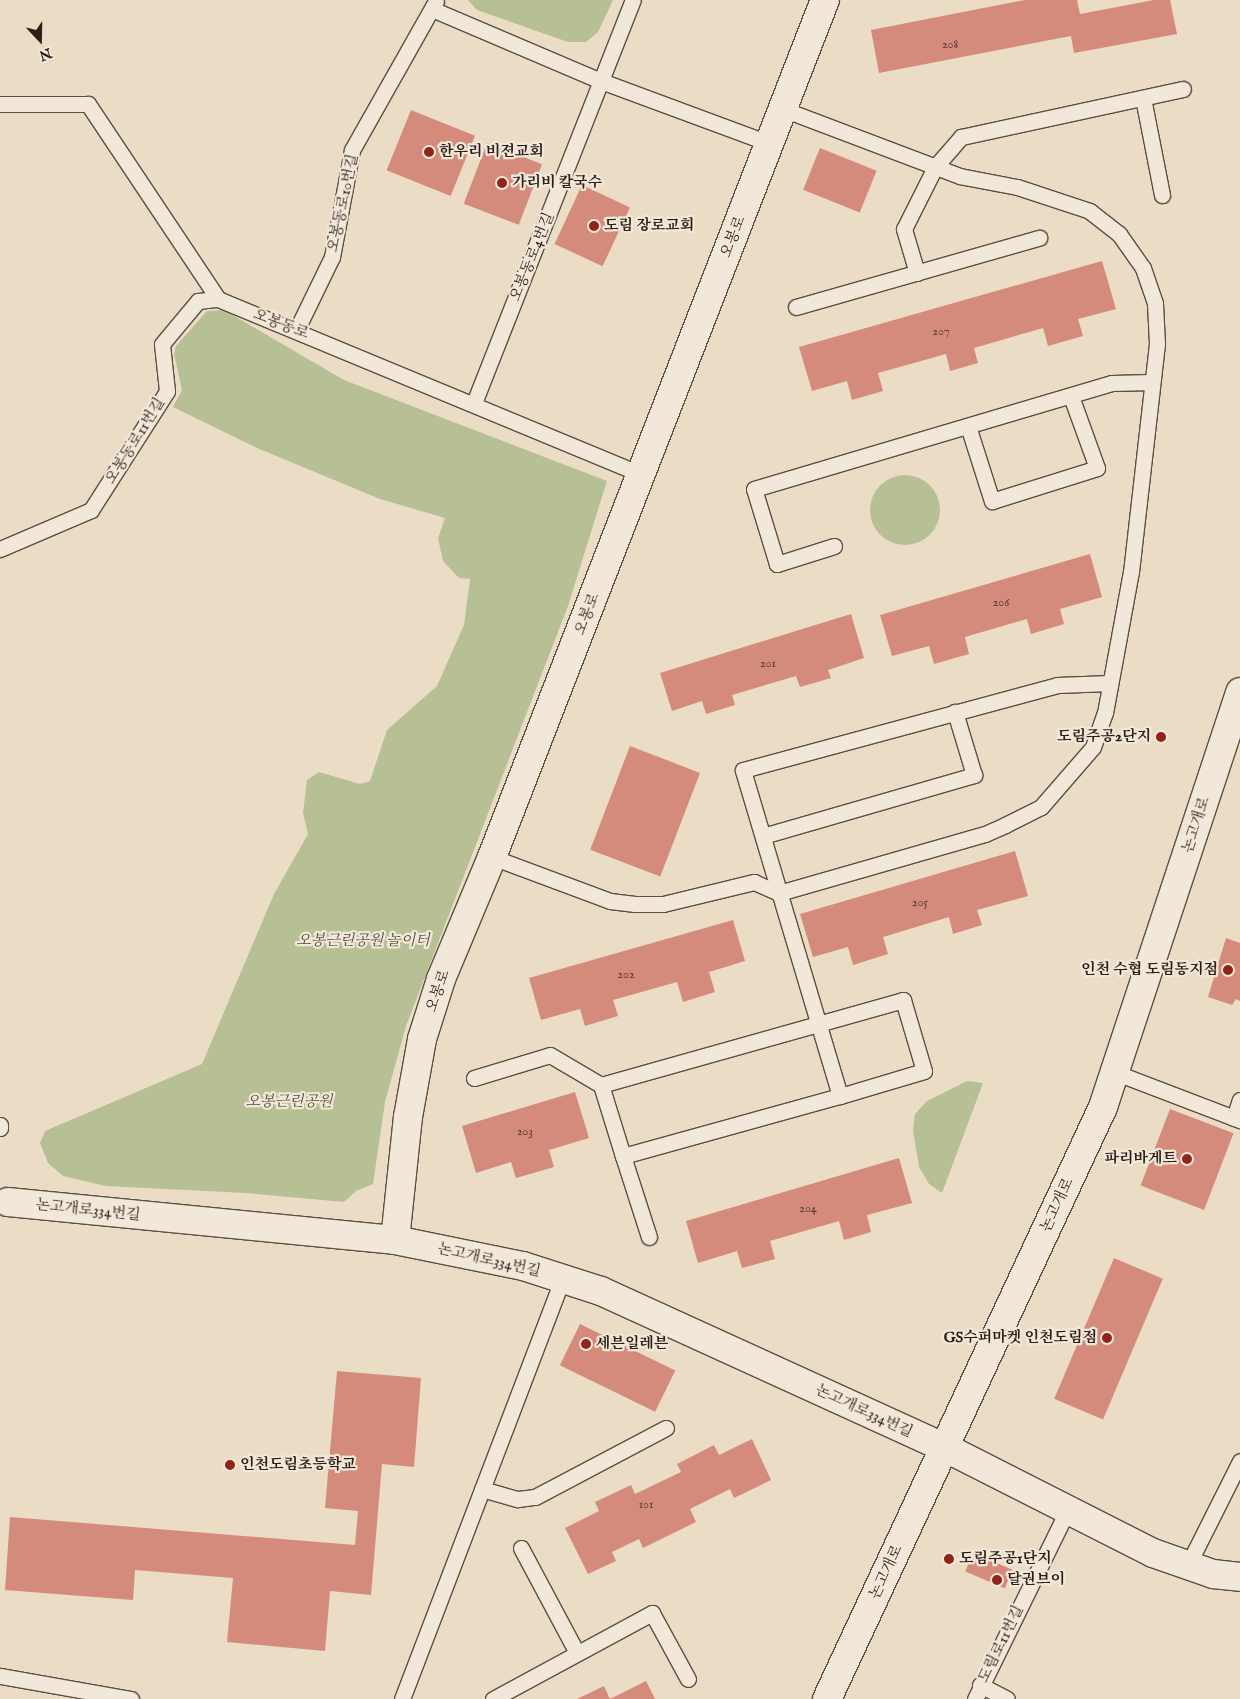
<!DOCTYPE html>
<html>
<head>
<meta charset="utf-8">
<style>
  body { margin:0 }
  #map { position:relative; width:1240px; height:1699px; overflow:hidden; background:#ebdcc5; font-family:"IM FELL English","Noto Serif KR",serif }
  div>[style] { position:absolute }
  .green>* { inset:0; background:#b7c095 }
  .round { border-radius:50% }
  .building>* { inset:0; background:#d48b7c; transform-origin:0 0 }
  .roads { filter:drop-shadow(1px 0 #5c4e43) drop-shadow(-1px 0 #5c4e43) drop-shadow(0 1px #5c4e43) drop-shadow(0 -1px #5c4e43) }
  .service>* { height:15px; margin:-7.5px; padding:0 7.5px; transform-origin:7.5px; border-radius:7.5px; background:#f2e8d9 }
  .minor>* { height:28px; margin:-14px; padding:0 14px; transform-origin:14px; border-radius:14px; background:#f2e8d9 }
  .secondary>* { height:28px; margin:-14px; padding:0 14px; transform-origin:14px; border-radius:14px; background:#f2e8d9 }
  .dots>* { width:14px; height:14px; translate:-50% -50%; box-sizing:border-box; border:2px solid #f2e8d9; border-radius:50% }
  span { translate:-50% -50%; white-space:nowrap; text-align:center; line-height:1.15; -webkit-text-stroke:4.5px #f2e8d9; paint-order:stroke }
  .number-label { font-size:12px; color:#563a31 }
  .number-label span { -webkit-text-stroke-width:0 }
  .poi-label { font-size:15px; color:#2c1f18; font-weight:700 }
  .left { translate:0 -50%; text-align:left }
  .right { translate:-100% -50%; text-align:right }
  .street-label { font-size:15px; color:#2c1f18 }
  .park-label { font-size:15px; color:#564f3e; font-style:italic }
  .north { position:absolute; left:15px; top:15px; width:50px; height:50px; -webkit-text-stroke:4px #f2e8d9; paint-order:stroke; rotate:159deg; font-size:14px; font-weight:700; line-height:20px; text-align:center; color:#2c1f18 }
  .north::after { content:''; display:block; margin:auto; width:18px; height:22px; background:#2c1f18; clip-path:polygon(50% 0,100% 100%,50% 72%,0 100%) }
</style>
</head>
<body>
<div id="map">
  <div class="green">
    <i style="clip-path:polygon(468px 0,613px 0,598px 32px,586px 42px,568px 42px,477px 10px)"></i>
    <i style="clip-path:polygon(224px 310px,344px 380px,607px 481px,568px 606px,406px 1026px,385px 1102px,373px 1184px,356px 1191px,344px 1202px,245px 1193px,106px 1186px,63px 1176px,48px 1163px,40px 1143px,45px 1131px,202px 1064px,274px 894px,308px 834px,303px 813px,307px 780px,319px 772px,360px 784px,370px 781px,387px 730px,437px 686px,464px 625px,470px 579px,459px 578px,443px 561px,438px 538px,445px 518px,380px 499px,257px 448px,173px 407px,182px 390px,174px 354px,176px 346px,207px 311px)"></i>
    <i class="round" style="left:870px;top:475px;width:70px;height:70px"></i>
    <i style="clip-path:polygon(967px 1081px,983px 1083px,942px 1193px,929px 1184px,919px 1167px,913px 1131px,915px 1114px,927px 1101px)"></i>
  </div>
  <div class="building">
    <i style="clip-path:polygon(1025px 0,1077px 0,1080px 14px,1154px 0,1170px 0,1177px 34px,1074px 53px,1071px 36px,879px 73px,871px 30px)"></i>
    <i style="left:411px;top:110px;width:69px;height:65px;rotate:22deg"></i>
    <i style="left:487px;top:143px;width:59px;height:65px;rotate:21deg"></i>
    <i style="left:820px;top:148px;width:61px;height:45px;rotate:22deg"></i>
    <i style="left:582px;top:185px;width:53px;height:65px;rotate:25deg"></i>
    <i style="clip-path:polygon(1102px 261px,1116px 309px,1078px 319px,1083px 336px,1048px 346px,1043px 328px,974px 348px,978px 363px,950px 371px,946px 354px,878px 373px,883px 391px,852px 400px,847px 381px,812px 391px,799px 347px)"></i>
    <i style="clip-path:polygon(1090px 554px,1102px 597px,1060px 609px,1064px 624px,1031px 634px,1027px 619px,965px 637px,969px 654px,934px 664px,929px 646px,892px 656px,880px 615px)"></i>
    <i style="clip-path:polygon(851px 614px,864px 658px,828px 670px,831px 678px,800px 687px,796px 676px,732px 695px,735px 705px,706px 714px,702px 701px,672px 711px,660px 673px)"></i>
    <i style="left:630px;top:746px;width:75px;height:111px;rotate:21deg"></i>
    <i style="clip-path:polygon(1015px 851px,1028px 896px,977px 910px,982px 925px,953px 934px,949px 917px,883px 937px,888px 954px,853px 965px,848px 947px,813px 957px,800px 914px)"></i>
    <i style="clip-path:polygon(733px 920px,745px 961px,709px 972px,715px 992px,683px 1002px,677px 982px,613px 1000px,618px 1016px,585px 1026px,580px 1009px,541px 1020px,529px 978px)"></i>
    <i style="clip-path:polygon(1226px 938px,1240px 943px,1240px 1001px,1236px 999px,1232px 1005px,1208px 997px)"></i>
    <i style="clip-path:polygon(575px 1092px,589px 1138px,549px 1150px,554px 1167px,516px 1178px,511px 1162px,476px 1173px,462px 1126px)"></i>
    <i style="left:1170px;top:1109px;width:68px;height:82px;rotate:21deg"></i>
    <i style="clip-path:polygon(899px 1158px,912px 1203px,867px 1215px,871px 1232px,844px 1240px,839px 1221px,770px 1241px,775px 1259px,742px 1268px,737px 1251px,698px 1263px,686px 1221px)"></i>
    <i style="left:1114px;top:1258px;width:53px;height:153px;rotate:23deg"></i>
    <i style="left:580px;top:1324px;width:106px;height:46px;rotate:26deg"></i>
    <i style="clip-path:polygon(337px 1371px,421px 1378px,414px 1467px,382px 1464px,371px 1595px,330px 1591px,325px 1651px,227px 1642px,233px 1578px,135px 1570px,133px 1600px,5px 1590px,10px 1517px,355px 1545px,358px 1511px,325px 1508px)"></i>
    <i style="clip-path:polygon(752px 1439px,771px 1480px,734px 1498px,730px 1489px,690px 1509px,696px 1522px,643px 1548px,639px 1539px,612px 1552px,616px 1561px,588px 1574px,565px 1528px,599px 1511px,595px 1502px,631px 1485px,635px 1494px,681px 1472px,677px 1464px,714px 1445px,719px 1455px)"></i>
    <i style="left:973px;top:1553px;width:43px;height:20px;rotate:23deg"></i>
    <i style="clip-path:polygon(646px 1681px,655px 1699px,577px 1699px,604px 1686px,610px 1699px)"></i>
  </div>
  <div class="roads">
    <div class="service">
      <i style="left:432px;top:9px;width:184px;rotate:23.1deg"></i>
      <i style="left:601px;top:81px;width:179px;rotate:20.3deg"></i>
      <i style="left:1143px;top:98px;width:99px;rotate:78.9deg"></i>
      <i style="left:0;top:104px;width:88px"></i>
      <i style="left:88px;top:104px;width:234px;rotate:56.3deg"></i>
      <i style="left:218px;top:299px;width:458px;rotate:22.5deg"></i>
      <i style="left:917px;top:273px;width:46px;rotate:-106.5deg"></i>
      <i style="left:904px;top:229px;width:69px;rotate:-63.4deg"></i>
      <i style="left:935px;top:167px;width:40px;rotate:-49deg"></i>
      <i style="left:961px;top:137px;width:227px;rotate:-12.2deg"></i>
      <i style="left:796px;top:307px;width:253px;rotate:-15.9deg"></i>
      <i style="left:297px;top:329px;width:80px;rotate:-64.1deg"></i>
      <i style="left:332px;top:257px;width:109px;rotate:-79.4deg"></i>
      <i style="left:352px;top:150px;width:171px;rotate:-60.6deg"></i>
      <i style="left:474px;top:403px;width:433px;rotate:-68.5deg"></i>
      <i style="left:968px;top:426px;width:79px;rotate:72.3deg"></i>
      <i style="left:992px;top:501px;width:110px;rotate:-17.4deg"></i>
      <i style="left:1097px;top:468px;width:77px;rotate:-109.9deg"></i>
      <i style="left:834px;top:546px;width:60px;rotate:162.5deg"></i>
      <i style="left:777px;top:564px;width:78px;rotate:-107deg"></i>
      <i style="left:754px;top:489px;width:373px;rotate:-16.5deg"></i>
      <i style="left:1112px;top:383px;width:40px;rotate:-1.4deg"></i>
      <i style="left:0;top:549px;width:99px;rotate:-23.2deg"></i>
      <i style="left:91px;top:510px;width:141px;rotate:-57.4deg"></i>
      <i style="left:167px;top:391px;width:47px;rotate:-96.1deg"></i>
      <i style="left:162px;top:344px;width:56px;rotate:-50.1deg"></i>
      <i style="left:198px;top:301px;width:20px;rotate:-6deg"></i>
      <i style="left:763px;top:836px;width:220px;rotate:-16.1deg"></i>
      <i style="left:974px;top:775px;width:66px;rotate:-106.8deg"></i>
      <i style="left:492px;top:857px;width:126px;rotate:20.4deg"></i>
      <i style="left:610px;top:901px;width:25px;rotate:7deg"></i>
      <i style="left:635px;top:904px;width:28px"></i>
      <i style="left:663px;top:904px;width:94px;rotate:-13.6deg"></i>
      <i style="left:754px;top:882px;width:27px;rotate:24deg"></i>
      <i style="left:779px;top:893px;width:214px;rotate:-16deg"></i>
      <i style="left:985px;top:834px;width:22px;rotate:-24deg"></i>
      <i style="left:1005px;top:825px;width:40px;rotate:-26.6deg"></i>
      <i style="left:1041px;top:807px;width:79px;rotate:-49.1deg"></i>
      <i style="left:1093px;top:747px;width:36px;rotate:-71deg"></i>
      <i style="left:1105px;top:713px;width:143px;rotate:-79.6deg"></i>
      <i style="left:1131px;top:572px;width:229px;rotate:-83.5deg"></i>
      <i style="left:1157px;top:344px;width:41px;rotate:-92.8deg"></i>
      <i style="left:1155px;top:303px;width:37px;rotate:-109deg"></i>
      <i style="left:1143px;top:268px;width:42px;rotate:-125.2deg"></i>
      <i style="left:1119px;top:234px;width:37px;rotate:-142deg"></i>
      <i style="left:1090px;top:211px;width:77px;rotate:-161.8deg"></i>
      <i style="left:1017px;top:187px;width:58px;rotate:-169.1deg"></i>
      <i style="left:960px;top:176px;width:189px;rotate:-159.3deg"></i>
      <i style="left:1114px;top:1072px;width:135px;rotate:20.9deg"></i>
      <i style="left:474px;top:1078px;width:79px;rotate:-16.8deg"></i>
      <i style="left:550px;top:1055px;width:59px;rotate:30.5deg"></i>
      <i style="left:601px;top:1085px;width:74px;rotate:72.8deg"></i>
      <i style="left:601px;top:1085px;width:314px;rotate:-15.7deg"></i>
      <i style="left:903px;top:1000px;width:74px;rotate:73.5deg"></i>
      <i style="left:924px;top:1071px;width:88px;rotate:163.4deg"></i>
      <i style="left:1234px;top:1118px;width:19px;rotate:-72deg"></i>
      <i style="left:0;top:1125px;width:3px;rotate:90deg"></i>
      <i style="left:649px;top:1237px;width:85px;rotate:-107.8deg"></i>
      <i style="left:623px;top:1156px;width:225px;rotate:-15.5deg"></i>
      <i style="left:840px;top:1096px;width:340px;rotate:-106.6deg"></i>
      <i style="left:743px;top:770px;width:325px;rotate:-15.1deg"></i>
      <i style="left:1057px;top:685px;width:53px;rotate:-2.2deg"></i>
      <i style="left:482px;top:1489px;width:37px;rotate:16deg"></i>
      <i style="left:518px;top:1499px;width:17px;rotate:-7deg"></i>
      <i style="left:535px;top:1497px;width:148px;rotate:-27.8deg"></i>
      <i style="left:521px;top:1548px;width:119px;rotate:61.9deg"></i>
      <i style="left:1188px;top:1565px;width:116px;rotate:-63.4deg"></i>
      <i style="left:0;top:1676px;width:133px;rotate:10deg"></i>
      <i style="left:980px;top:1685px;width:30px;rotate:27deg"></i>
      <i style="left:402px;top:1699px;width:451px;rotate:-69.1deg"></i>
      <i style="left:493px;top:1699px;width:181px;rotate:-28.4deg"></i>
      <i style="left:652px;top:1613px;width:75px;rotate:61.4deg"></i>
      <i style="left:975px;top:1699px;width:212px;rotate:-63.9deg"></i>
    </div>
    <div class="minor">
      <i style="left:8px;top:1202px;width:389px;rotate:5.6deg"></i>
      <i style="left:395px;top:1240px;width:131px;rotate:11.5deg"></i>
      <i style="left:523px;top:1266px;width:82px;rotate:17.8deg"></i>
      <i style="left:601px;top:1291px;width:377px;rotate:24.5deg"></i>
      <i style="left:944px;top:1447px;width:234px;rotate:26.9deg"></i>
      <i style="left:1153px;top:1553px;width:64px;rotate:19.3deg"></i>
      <i style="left:1213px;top:1574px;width:27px;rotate:6deg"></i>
      <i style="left:395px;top:1240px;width:124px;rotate:-84deg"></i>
      <i style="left:408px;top:1117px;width:79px;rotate:-79.8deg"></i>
      <i style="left:422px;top:1039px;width:63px;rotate:-72.4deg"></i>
      <i style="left:441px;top:979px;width:132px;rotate:-67.3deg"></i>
      <i style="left:492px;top:857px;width:919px;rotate:-68.77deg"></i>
    </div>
    <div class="secondary">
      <i style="left:827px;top:1699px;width:653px;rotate:-65deg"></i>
      <i style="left:1103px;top:1107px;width:437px;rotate:-71.7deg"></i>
    </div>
  </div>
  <div class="dots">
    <i style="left:429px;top:152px;background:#8f2418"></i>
    <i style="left:502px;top:183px;background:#8f2418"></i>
    <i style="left:594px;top:226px;background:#8f2418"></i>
    <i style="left:1161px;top:737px;background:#8f2418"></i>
    <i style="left:1228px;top:970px;background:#8f2418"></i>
    <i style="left:1187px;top:1159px;background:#8f2418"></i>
    <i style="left:1107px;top:1338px;background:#8f2418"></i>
    <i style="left:586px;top:1344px;background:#8f2418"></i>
    <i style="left:230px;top:1465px;background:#8f2418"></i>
    <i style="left:949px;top:1559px;background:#8f2418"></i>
    <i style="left:997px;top:1580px;background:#8f2418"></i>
  </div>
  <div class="number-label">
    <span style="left:950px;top:45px">208</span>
    <span style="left:941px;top:332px">207</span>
    <span style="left:1001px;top:603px">206</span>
    <span style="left:768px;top:664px">201</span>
    <span style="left:920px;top:903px">205</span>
    <span style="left:626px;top:975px">202</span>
    <span style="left:525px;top:1132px">203</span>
    <span style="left:808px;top:1209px">204</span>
    <span style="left:646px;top:1505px">101</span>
  </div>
  <div class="poi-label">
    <span class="left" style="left:439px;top:152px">한우리 비젼교회</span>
    <span class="left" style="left:512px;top:183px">가리비 칼국수</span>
    <span class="left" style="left:604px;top:226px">도림 장로교회</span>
    <span class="right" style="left:1151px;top:737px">도림주공2단지</span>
    <span class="right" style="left:1218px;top:970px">인천 수협 도림동지점</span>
    <span class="right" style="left:1177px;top:1159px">파리바게트</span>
    <span class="right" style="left:1097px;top:1338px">GS수퍼마켓 인천도림점</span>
    <span class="left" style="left:596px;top:1344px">세븐일레븐</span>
    <span class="left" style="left:240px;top:1465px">인천도림초등학교</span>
    <span class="left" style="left:959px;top:1559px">도림주공1단지</span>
    <span class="left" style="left:1007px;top:1580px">달권브이</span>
  </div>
  <div class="street-label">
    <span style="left:343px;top:203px;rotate:-78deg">오봉동로10번길</span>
    <span style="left:733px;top:237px;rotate:-69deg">오봉로</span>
    <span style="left:532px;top:257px;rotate:-68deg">오봉동로4번길</span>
    <span style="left:281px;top:324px;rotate:21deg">오봉동로</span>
    <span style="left:135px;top:441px;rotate:-58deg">오봉동로11번길</span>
    <span style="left:587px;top:614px;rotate:-69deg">오봉로</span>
    <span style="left:1196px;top:825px;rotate:-72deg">논고개로</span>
    <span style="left:438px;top:991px;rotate:-71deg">오봉로</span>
    <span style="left:1057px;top:1205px;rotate:-65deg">논고개로</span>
    <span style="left:88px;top:1210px;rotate:6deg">논고개로334번길</span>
    <span style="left:489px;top:1260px;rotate:13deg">논고개로334번길</span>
    <span style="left:864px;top:1411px;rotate:25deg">논고개로334번길</span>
    <span style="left:886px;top:1572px;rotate:-65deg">논고개로</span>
    <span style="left:1001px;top:1644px;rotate:-64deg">도림로11번길</span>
  </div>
  <div class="park-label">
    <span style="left:363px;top:941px">오봉근린공원 놀이터</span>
    <span style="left:289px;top:1102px">오봉근린공원</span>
  </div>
  <div class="north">N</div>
</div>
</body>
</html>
